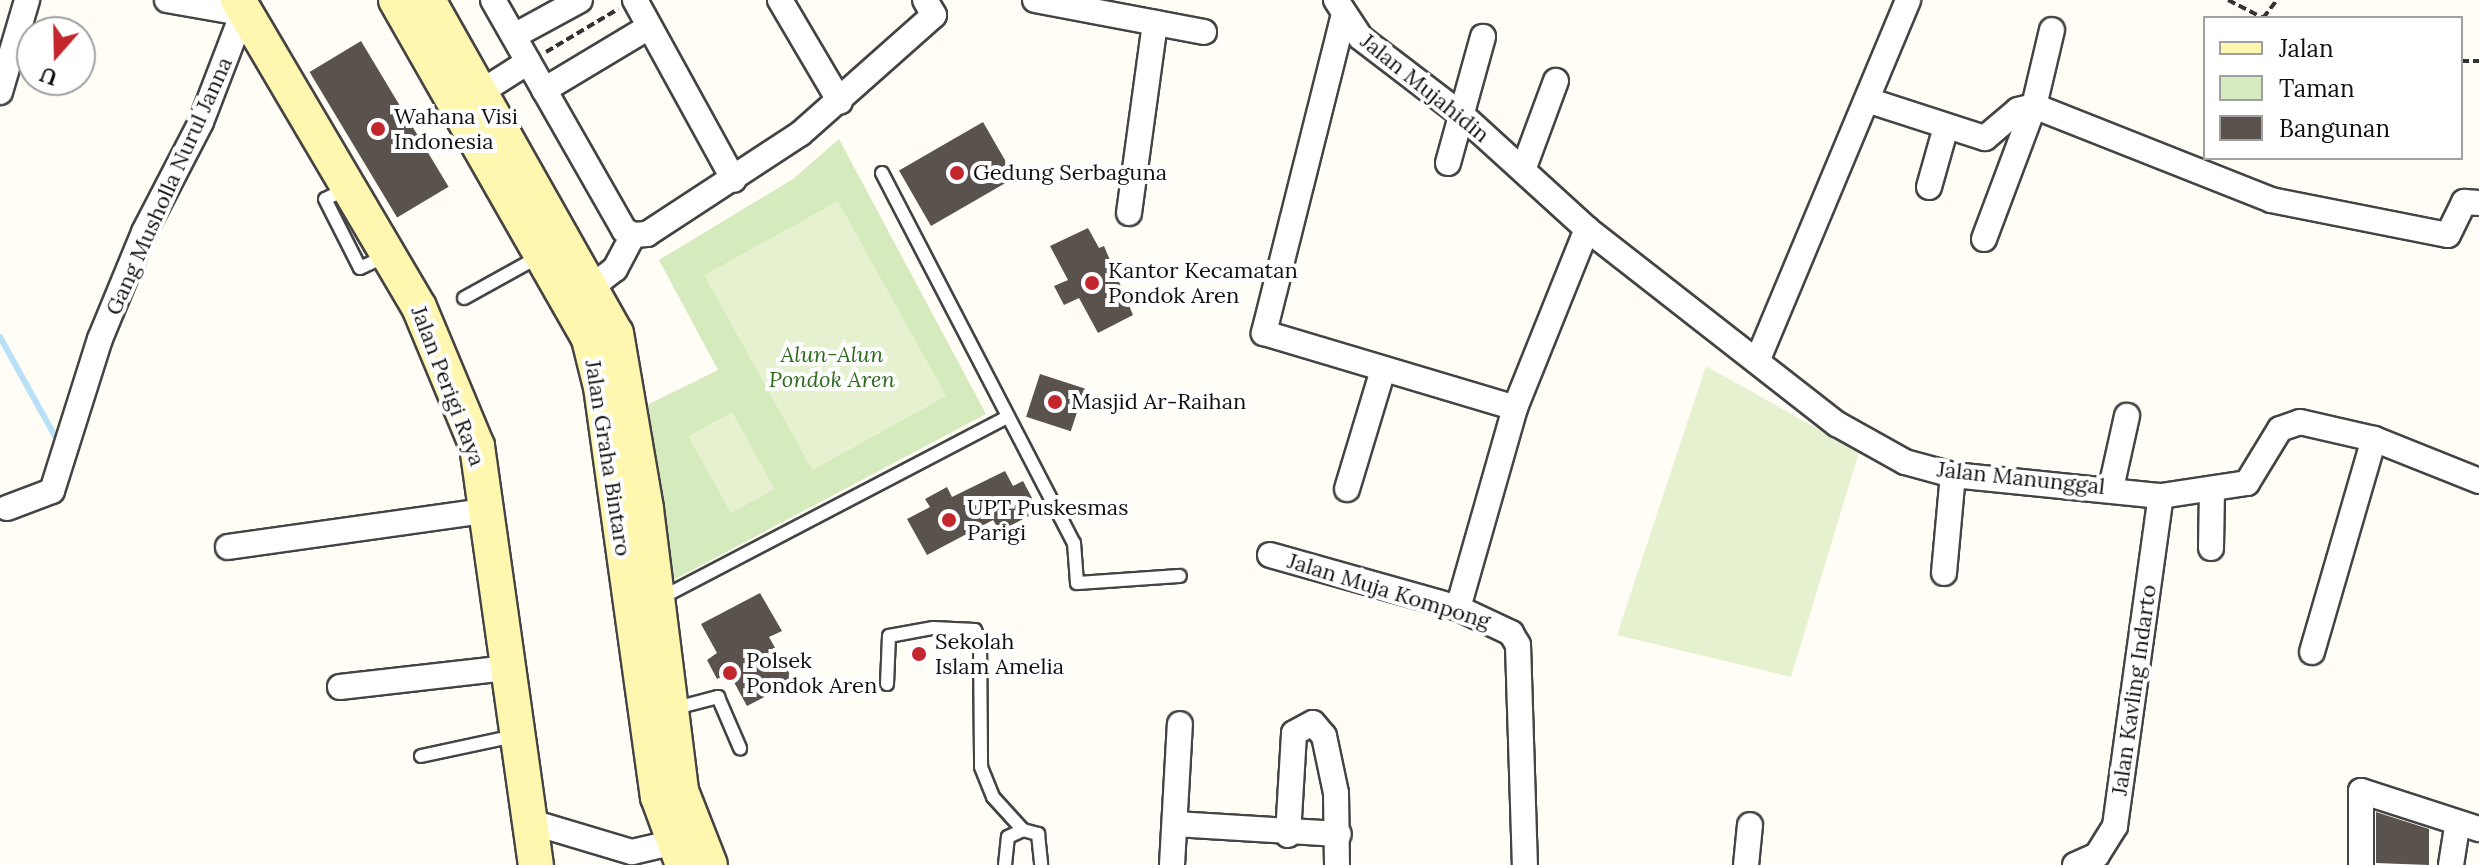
<!DOCTYPE html>
<html>
<head>
<meta charset="utf-8">
<style>
  body { margin:0 }
  #map { position:relative; width:2479px; height:865px; overflow:hidden; background:#fffdf5; font-family:Lora,serif }
  div>[style] { position:absolute }
  .green>* { inset:0; background:#d5ebbd }
  .pitch>* { inset:0; background:#e6f2cf; transform-origin:0 0 }
  .stream>* { height:6px; margin:-3px; padding:0 3px; transform-origin:3px; border-radius:3px; background:#b9e0f7 }
  .building>* { inset:0; background:#5a524d; transform-origin:0 0 }
  .path>* { height:4px; margin-top:-2px; transform-origin:0; background:repeating-linear-gradient(90deg,#333 0 8px,transparent 0 12px) }
  .roads { filter:drop-shadow(2px 0 #444) drop-shadow(-2px 0 #444) drop-shadow(0 2px #444) drop-shadow(0 -2px #444) }
  .lane>* { height:12px; margin:-6px; padding:0 6px; transform-origin:6px; border-radius:6px; background:#fff }
  .street>* { height:24px; margin:-12px; padding:0 12px; transform-origin:12px; border-radius:12px; background:#fff }
  .secondary>* { height:34px; margin:-17px; padding:0 17px; transform-origin:17px; border-radius:17px; background:#fff6b0 }
  .dots>* { width:22px; height:22px; translate:-50% -50%; box-sizing:border-box; border:4px solid #fff; border-radius:50% }
  span { translate:-50% -50%; white-space:nowrap; text-align:center; line-height:1.15; -webkit-text-stroke:8px #fff; paint-order:stroke }
  .street-label { font-size:22px; color:#111 }
  .poi-label { font-size:22px; color:#111 }
  .left { translate:0 -50%; text-align:left }
  .park-label { font-size:22px; color:#2f6b1f; font-style:italic }
  .legend { position:absolute; left:2203px; top:16px; width:260px; height:144px; box-sizing:border-box; background:#fff; border:2px solid #a0a0a0; margin:0; padding:10px 14px; list-style:none; font-size:24px; color:#111 }
  .legend li { display:flex; align-items:center; gap:16px; height:40px }
  .legend b { width:40px; border:2px solid #a0a0a0 }
  .north { position:absolute; left:16px; top:16px; width:80px; height:80px; box-sizing:border-box; background:#fff; border:2px solid #a0a0a0; border-radius:50%; rotate:200deg; font-size:22px; font-weight:700; line-height:32px; text-align:center; color:#111 }
  .north::after { content:''; display:block; margin:auto; width:28px; height:36px; background:#c4262e; clip-path:polygon(50% 0,100% 100%,50% 72%,0 100%) }
</style>
</head>
<body>
<div id="map">
  <div class="green">
    <i style="clip-path:polygon(839px 139px,986px 414px,664px 585px,639px 409px,718px 370px,659px 260px,793px 179px)"></i>
  </div>
  <div class="pitch">
    <i style="left:838px;top:201px;width:223px;height:153px;rotate:61deg"></i>
    <i style="clip-path:polygon(1706px 366px,1859px 452px,1791px 677px,1617px 635px)"></i>
    <i style="left:732px;top:412px;width:88px;height:50px;rotate:61deg"></i>
  </div>
  <div class="stream">
    <i style="left:0;top:337px;width:118px;rotate:61deg"></i>
  </div>
  <div class="building">
    <i style="left:361px;top:41px;width:170px;height:60px;rotate:59deg"></i>
    <i style="left:983px;top:122px;width:64px;height:97px;rotate:60deg"></i>
    <i style="clip-path:polygon(1088px 228px,1099px 248px,1104px 246px,1133px 315px,1098px 333px,1079px 298px,1064px 305px,1054px 286px,1068px 280px,1050px 246px)"></i>
    <i style="left:1040px;top:374px;width:47px;height:45px;rotate:18deg"></i>
    <i style="clip-path:polygon(1005px 471px,1013px 486px,1023px 481px,1032px 498px,1023px 504px,1029px 516px,1000px 531px,993px 520px,927px 555px,907px 519px,930px 507px,925px 499px,947px 487px,952px 497px)"></i>
    <i style="clip-path:polygon(760px 593px,782px 631px,769px 637px,794px 682px,747px 706px,729px 673px,717px 679px,707px 660px,717px 653px,701px 624px)"></i>
    <i style="clip-path:polygon(2376px 812px,2429px 829px,2429px 865px,2376px 863px)"></i>
  </div>
  <div class="path">
    <i style="left:2228px;top:0;width:39px;rotate:27deg"></i>
    <i style="left:2263px;top:18px;width:23px;rotate:-52deg"></i>
    <i style="left:546px;top:52px;width:84px;rotate:-30.8deg"></i>
    <i style="left:2461px;top:61px;width:18px"></i>
  </div>
  <div class="roads">
    <div class="lane">
      <i style="left:882px;top:173px;width:417px;rotate:62.6deg"></i>
      <i style="left:1074px;top:543px;width:40px;rotate:85.7deg"></i>
      <i style="left:1077px;top:583px;width:103px;rotate:-3.9deg"></i>
      <i style="left:348px;top:188px;width:25px;rotate:154deg"></i>
      <i style="left:325px;top:199px;width:77px;rotate:63.1deg"></i>
      <i style="left:360px;top:268px;width:31px;rotate:-25deg"></i>
      <i style="left:464px;top:298px;width:85px;rotate:-29deg"></i>
      <i style="left:661px;top:598px;width:388px;rotate:-27.6deg"></i>
      <i style="left:887px;top:684px;width:48px;rotate:-87.6deg"></i>
      <i style="left:889px;top:636px;width:45px;rotate:-10.3deg"></i>
      <i style="left:933px;top:628px;width:42px;rotate:2.7deg"></i>
      <i style="left:975px;top:630px;width:13px;rotate:67deg"></i>
      <i style="left:980px;top:642px;width:125px;rotate:89.5deg"></i>
      <i style="left:981px;top:767px;width:32px;rotate:68deg"></i>
      <i style="left:993px;top:797px;width:45px;rotate:47.7deg"></i>
      <i style="left:672px;top:709px;width:48px;rotate:-14.6deg"></i>
      <i style="left:718px;top:697px;width:56px;rotate:66.7deg"></i>
      <i style="left:421px;top:756px;width:95px;rotate:-12.1deg"></i>
      <i style="left:1005px;top:865px;width:28px;rotate:-84deg"></i>
      <i style="left:1008px;top:837px;width:17px;rotate:-25deg"></i>
      <i style="left:1023px;top:830px;width:16px;rotate:15deg"></i>
      <i style="left:1038px;top:834px;width:31px;rotate:84deg"></i>
    </div>
    <div class="street">
      <i style="left:167px;top:0;width:80px;rotate:10deg"></i>
      <i style="left:493px;top:0;width:265px;rotate:60.3deg"></i>
      <i style="left:624px;top:230px;width:10px;rotate:29deg"></i>
      <i style="left:633px;top:235px;width:14px;rotate:-4deg"></i>
      <i style="left:647px;top:234px;width:183px;rotate:-33.2deg"></i>
      <i style="left:800px;top:134px;width:179px;rotate:-41.6deg"></i>
      <i style="left:934px;top:15px;width:17px;rotate:-121deg"></i>
      <i style="left:635px;top:0;width:205px;rotate:61.2deg"></i>
      <i style="left:780px;top:0;width:118px;rotate:59.5deg"></i>
      <i style="left:1035px;top:0;width:172px;rotate:10.7deg"></i>
      <i style="left:1336px;top:0;width:45px;rotate:56.7deg"></i>
      <i style="left:1361px;top:38px;width:128px;rotate:37.4deg"></i>
      <i style="left:1463px;top:116px;width:168px;rotate:42.3deg"></i>
      <i style="left:1587px;top:229px;width:317px;rotate:38deg"></i>
      <i style="left:1837px;top:424px;width:78px;rotate:29.2deg"></i>
      <i style="left:1905px;top:462px;width:50px;rotate:15.2deg"></i>
      <i style="left:1953px;top:475px;width:209px;rotate:5.8deg"></i>
      <i style="left:2161px;top:496px;width:87px;rotate:-8.6deg"></i>
      <i style="left:2247px;top:483px;width:63px;rotate:-58.6deg"></i>
      <i style="left:2280px;top:429px;width:21px;rotate:-19deg"></i>
      <i style="left:2300px;top:422px;width:76px;rotate:12.9deg"></i>
      <i style="left:2374px;top:439px;width:113px;rotate:21.8deg"></i>
      <i style="left:1343px;top:18px;width:325px;rotate:104.1deg"></i>
      <i style="left:1264px;top:333px;width:262px;rotate:16.6deg"></i>
      <i style="left:514px;top:36px;width:75px;rotate:-28.6deg"></i>
      <i style="left:544px;top:90px;width:122px;rotate:-31deg"></i>
      <i style="left:0;top:92px;width:96px;rotate:-73.6deg"></i>
      <i style="left:481px;top:92px;width:56px;rotate:-32.6deg"></i>
      <i style="left:1867px;top:100px;width:124px;rotate:17.9deg"></i>
      <i style="left:1985px;top:138px;width:43px;rotate:-40.3deg"></i>
      <i style="left:2018px;top:110px;width:16px;rotate:-14deg"></i>
      <i style="left:2034px;top:106px;width:255px;rotate:21.6deg"></i>
      <i style="left:2271px;top:200px;width:180px;rotate:11.2deg"></i>
      <i style="left:2448px;top:235px;width:37px;rotate:-64deg"></i>
      <i style="left:2464px;top:202px;width:15px;rotate:4deg"></i>
      <i style="left:1448px;top:163px;width:131px;rotate:-74.5deg"></i>
      <i style="left:1523px;top:170px;width:95px;rotate:-69.7deg"></i>
      <i style="left:1929px;top:187px;width:62px;rotate:-74.2deg"></i>
      <i style="left:1129px;top:213px;width:192px;rotate:-82.2deg"></i>
      <i style="left:1984px;top:239px;width:142px;rotate:-69.4deg"></i>
      <i style="left:2034px;top:106px;width:78px;rotate:-76.7deg"></i>
      <i style="left:593px;top:286px;width:28px;rotate:-38deg"></i>
      <i style="left:615px;top:269px;width:38px;rotate:-62deg"></i>
      <i style="left:1758px;top:359px;width:389px;rotate:-67.3deg"></i>
      <i style="left:2111px;top:488px;width:74px;rotate:-77.5deg"></i>
      <i style="left:1347px;top:489px;width:124px;rotate:-73.2deg"></i>
      <i style="left:7px;top:508px;width:48px;rotate:-20.7deg"></i>
      <i style="left:52px;top:491px;width:159px;rotate:-72.5deg"></i>
      <i style="left:100px;top:339px;width:116px;rotate:-67.6deg"></i>
      <i style="left:144px;top:232px;width:124px;rotate:-62.6deg"></i>
      <i style="left:201px;top:122px;width:111px;rotate:-69deg"></i>
      <i style="left:228px;top:547px;width:265px;rotate:-8deg"></i>
      <i style="left:2211px;top:548px;width:58px;rotate:-89deg"></i>
      <i style="left:1270px;top:555px;width:195px;rotate:15.7deg"></i>
      <i style="left:1458px;top:608px;width:59px;rotate:25.3deg"></i>
      <i style="left:1511px;top:633px;width:14px;rotate:60deg"></i>
      <i style="left:1518px;top:645px;width:220px;rotate:88.2deg"></i>
      <i style="left:1944px;top:573px;width:98px;rotate:-84.8deg"></i>
      <i style="left:1458px;top:608px;width:208px;rotate:-74.1deg"></i>
      <i style="left:1515px;top:408px;width:193px;rotate:-68.1deg"></i>
      <i style="left:2312px;top:652px;width:222px;rotate:-73.8deg"></i>
      <i style="left:340px;top:687px;width:169px;rotate:-6.5deg"></i>
      <i style="left:528px;top:821px;width:109px;rotate:16.6deg"></i>
      <i style="left:632px;top:852px;width:57px;rotate:-13.1deg"></i>
      <i style="left:1175px;top:824px;width:164px;rotate:3.5deg"></i>
      <i style="left:1288px;top:835px;width:102px;rotate:-86.6deg"></i>
      <i style="left:1294px;top:733px;width:21px;rotate:-28deg"></i>
      <i style="left:1313px;top:723px;width:17px;rotate:50deg"></i>
      <i style="left:1324px;top:736px;width:58px;rotate:78.1deg"></i>
      <i style="left:1336px;top:793px;width:72px;rotate:89.2deg"></i>
      <i style="left:1172px;top:865px;width:141px;rotate:-86.8deg"></i>
      <i style="left:1746px;top:865px;width:40px;rotate:-84.3deg"></i>
      <i style="left:2075px;top:865px;width:24px;rotate:-24deg"></i>
      <i style="left:2097px;top:855px;width:34px;rotate:-58deg"></i>
      <i style="left:2115px;top:826px;width:333px;rotate:-82.1deg"></i>
      <i style="left:2361px;top:865px;width:74px;rotate:-90deg"></i>
      <i style="left:2361px;top:791px;width:124px;rotate:17.9deg"></i>
      <i style="left:2451px;top:865px;width:39px;rotate:-81deg"></i>
    </div>
    <div class="secondary">
      <i style="left:238px;top:0;width:356px;rotate:59.5deg"></i>
      <i style="left:419px;top:307px;width:151px;rotate:67.4deg"></i>
      <i style="left:477px;top:446px;width:423px;rotate:82deg"></i>
      <i style="left:396px;top:0;width:390px;rotate:60.3deg"></i>
      <i style="left:589px;top:339px;width:49px;rotate:76deg"></i>
      <i style="left:601px;top:387px;width:414px;rotate:82.1deg"></i>
      <i style="left:658px;top:797px;width:72px;rotate:69.8deg"></i>
      <i style="left:428px;top:0;width:382px;rotate:60.6deg"></i>
      <i style="left:616px;top:333px;width:179px;rotate:80.3deg"></i>
      <i style="left:646px;top:509px;width:284px;rotate:82.9deg"></i>
      <i style="left:681px;top:791px;width:79px;rotate:68.6deg"></i>
    </div>
  </div>
  <div class="dots">
    <i style="left:378px;top:129px;background:#c4262e"></i>
    <i style="left:957px;top:173px;background:#c4262e"></i>
    <i style="left:1092px;top:283px;background:#c4262e"></i>
    <i style="left:1055px;top:402px;background:#c4262e"></i>
    <i style="left:949px;top:520px;background:#c4262e"></i>
    <i style="left:919px;top:654px;background:#c4262e"></i>
    <i style="left:730px;top:673px;background:#c4262e"></i>
  </div>
  <div class="street-label">
    <span style="left:1425px;top:88px;rotate:39deg">Jalan Mujahidin</span>
    <span style="left:169px;top:186px;rotate:-66deg">Gang Musholla Nurul Janna</span>
    <span style="left:448px;top:386px;rotate:69deg">Jalan Perigi Raya</span>
    <span style="left:608px;top:458px;rotate:81deg">Jalan Graha Bintaro</span>
    <span style="left:2021px;top:478px;rotate:6deg">Jalan Manunggal</span>
    <span style="left:1389px;top:591px;rotate:17deg">Jalan Muja Kompong</span>
    <span style="left:2134px;top:690px;rotate:-82deg">Jalan Kavling Indarto</span>
  </div>
  <div class="poi-label">
    <span class="left" style="left:394px;top:129px">Wahana Visi<br>Indonesia</span>
    <span class="left" style="left:973px;top:173px">Gedung Serbaguna</span>
    <span class="left" style="left:1108px;top:283px">Kantor Kecamatan<br>Pondok Aren</span>
    <span class="left" style="left:1071px;top:402px">Masjid Ar-Raihan</span>
    <span class="left" style="left:967px;top:520px">UPT Puskesmas<br>Parigi</span>
    <span class="left" style="left:935px;top:654px">Sekolah<br>Islam Amelia</span>
    <span class="left" style="left:746px;top:673px">Polsek<br>Pondok Aren</span>
  </div>
  <div class="park-label">
    <span style="left:832px;top:367px">Alun-Alun<br>Pondok Aren</span>
  </div>
  <ul class="legend">
  <li><b style="height:10px;background:#fff6b0"></b>Jalan</li>
  <li><b style="height:22px;background:#d5ebbd"></b>Taman</li>
  <li><b style="height:22px;background:#5a524d"></b>Bangunan</li>
  </ul>
  <div class="north">U</div>
</div>
</body>
</html>
